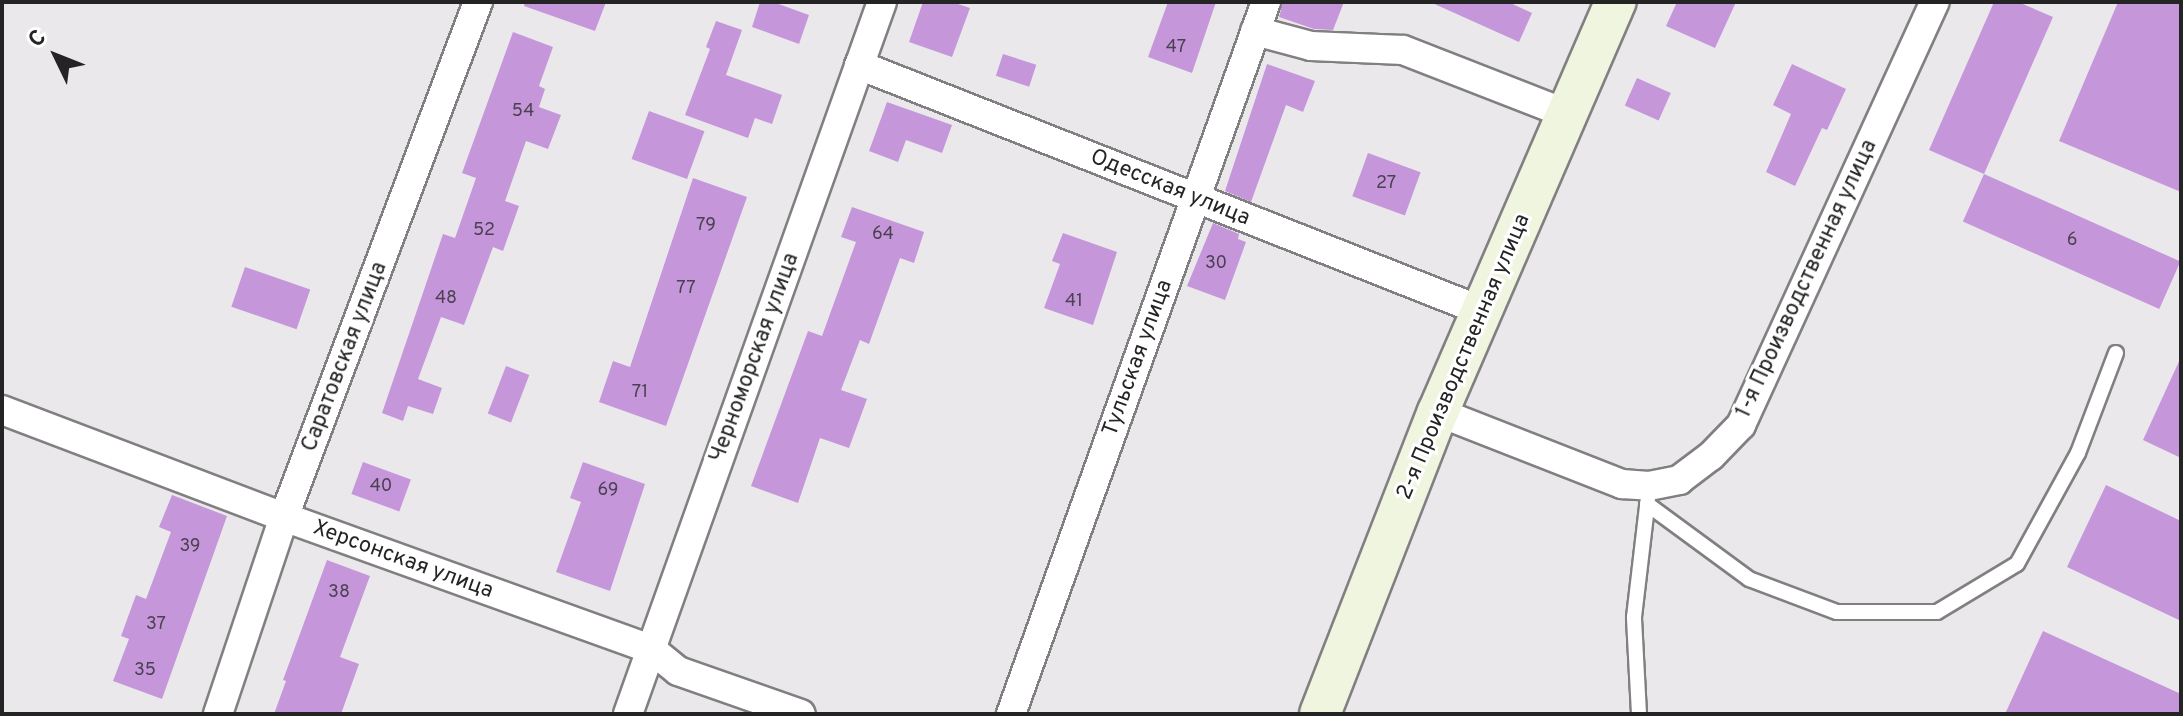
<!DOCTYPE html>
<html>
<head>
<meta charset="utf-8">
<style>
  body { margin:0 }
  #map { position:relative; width:2183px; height:716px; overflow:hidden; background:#ebe8ec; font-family:Overpass,sans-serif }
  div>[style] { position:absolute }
  .building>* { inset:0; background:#c597da; transform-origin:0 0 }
  .roads { filter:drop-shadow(2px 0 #817f82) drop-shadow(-2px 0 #817f82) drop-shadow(0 2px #817f82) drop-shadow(0 -2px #817f82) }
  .lane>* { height:14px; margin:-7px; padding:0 7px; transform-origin:7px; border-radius:7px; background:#fff }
  .street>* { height:28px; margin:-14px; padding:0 14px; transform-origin:14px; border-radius:14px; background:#fff }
  .secondary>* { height:40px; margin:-20px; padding:0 20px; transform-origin:20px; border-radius:20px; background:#eff5df }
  span { translate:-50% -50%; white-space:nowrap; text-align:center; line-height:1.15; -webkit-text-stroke:6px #fff; paint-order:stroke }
  .number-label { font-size:18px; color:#4c4152 }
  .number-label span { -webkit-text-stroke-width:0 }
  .street-label { font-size:22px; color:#242425 }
  .frame { position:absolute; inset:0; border:4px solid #242425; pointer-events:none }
  .north { position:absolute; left:16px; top:16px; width:80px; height:80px; -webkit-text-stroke:6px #fff; paint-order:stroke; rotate:313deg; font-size:22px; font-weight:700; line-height:32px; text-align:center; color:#242425 }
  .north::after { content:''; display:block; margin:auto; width:28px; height:36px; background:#242425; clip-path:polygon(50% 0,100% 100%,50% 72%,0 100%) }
</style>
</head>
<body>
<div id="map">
  <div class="building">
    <i style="clip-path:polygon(525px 2px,606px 2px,595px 31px,524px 6px)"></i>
    <i style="clip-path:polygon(760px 2px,773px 2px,809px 15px,799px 44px,752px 27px)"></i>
    <i style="clip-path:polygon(923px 2px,952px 2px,970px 8px,952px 57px,909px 42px)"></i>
    <i style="clip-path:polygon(1168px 2px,1216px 2px,1192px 73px,1148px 57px)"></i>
    <i style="clip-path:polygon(1283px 2px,1344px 2px,1333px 30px,1314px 29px,1279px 17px)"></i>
    <i style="clip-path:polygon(1430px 2px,1508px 2px,1532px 13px,1519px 42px)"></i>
    <i style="clip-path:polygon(1677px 2px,1736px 2px,1715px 48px,1666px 26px)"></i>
    <i style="clip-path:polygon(1994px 2px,2018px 2px,2053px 17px,1984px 174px,1929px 150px)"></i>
    <i style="clip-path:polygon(2118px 2px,2181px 2px,2181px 192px,2059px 141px)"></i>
    <i style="clip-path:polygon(716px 21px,742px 30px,726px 75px,782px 95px,772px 124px,755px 118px,748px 138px,685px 115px,710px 49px,706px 47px)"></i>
    <i style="clip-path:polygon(513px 32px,553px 47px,539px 86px,545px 89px,539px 107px,561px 115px,548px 149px,526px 141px,505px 201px,519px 206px,503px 251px,493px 247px,464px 325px,441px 317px,418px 379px,442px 388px,433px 414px,408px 406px,403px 421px,382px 413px,443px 234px,455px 238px,476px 178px,462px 173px)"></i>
    <i style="left:1003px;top:54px;width:35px;height:23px;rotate:18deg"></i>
    <i style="clip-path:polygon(1267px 64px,1315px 81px,1303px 112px,1286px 105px,1251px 202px,1225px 191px)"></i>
    <i style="clip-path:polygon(1792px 64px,1846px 89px,1827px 130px,1822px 128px,1795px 186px,1766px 172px,1791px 114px,1773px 105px)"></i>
    <i style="left:1637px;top:78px;width:37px;height:30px;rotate:24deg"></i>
    <i style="clip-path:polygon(887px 102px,952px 125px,942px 153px,906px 140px,898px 162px,869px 151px)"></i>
    <i style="left:649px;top:111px;width:59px;height:51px;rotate:20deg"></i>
    <i style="left:1368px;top:153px;width:56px;height:46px;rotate:20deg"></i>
    <i style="left:1984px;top:174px;width:215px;height:52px;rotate:24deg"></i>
    <i style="clip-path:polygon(693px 178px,747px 197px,666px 426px,599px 402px,613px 361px,630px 367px)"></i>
    <i style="clip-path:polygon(852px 207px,924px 232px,914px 263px,900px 258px,869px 344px,860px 340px,841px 390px,867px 399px,849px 448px,820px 438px,798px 503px,751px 486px,808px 331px,822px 336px,856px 242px,841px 237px)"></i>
    <i style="clip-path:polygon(1213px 223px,1239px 234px,1238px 239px,1246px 242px,1225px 300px,1187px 286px)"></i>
    <i style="clip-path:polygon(1063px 233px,1117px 252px,1093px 325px,1044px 308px,1060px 264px,1052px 261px)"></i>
    <i style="left:245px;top:267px;width:69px;height:42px;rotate:19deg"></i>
    <i style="clip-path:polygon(2181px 357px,2181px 458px,2143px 440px)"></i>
    <i style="left:506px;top:366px;width:25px;height:51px;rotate:21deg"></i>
    <i style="left:363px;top:462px;width:51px;height:34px;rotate:20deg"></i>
    <i style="clip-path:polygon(583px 462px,645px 484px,610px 591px,556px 572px,581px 502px,570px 498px)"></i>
    <i style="clip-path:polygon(2106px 485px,2181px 521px,2181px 621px,2067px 567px)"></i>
    <i style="clip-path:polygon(172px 495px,227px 516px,162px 699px,113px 681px,129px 639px,121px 636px,136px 595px,146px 599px,171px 532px,159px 527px)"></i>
    <i style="clip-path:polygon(327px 560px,370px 576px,340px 657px,359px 664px,341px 714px,274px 714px,286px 681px,283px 680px)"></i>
    <i style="clip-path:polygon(2043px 631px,2181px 694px,2181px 714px,2005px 714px)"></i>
  </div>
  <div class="roads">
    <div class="lane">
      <i style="left:1647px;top:504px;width:127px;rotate:36.3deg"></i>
      <i style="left:1749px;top:579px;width:94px;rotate:20.6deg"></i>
      <i style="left:1837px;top:612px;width:100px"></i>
      <i style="left:1937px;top:612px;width:93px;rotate:-31deg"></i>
      <i style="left:2017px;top:564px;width:127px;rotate:-61.2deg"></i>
      <i style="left:2078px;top:453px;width:107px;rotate:-69.2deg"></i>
      <i style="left:1639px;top:714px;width:97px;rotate:-93deg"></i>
      <i style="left:1634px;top:617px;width:120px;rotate:-83.3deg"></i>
    </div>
    <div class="street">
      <i style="left:1255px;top:31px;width:58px;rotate:15deg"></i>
      <i style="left:1311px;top:46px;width:92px;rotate:2.5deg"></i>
      <i style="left:1403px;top:50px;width:176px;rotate:21.3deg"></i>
      <i style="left:859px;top:65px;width:670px;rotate:21.55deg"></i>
      <i style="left:2px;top:410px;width:302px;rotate:20.8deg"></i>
      <i style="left:284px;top:517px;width:390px;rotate:19.8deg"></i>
      <i style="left:651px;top:649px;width:35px;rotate:39deg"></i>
      <i style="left:678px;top:671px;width:130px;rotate:19.3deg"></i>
      <i style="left:1438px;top:412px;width:198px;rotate:21.4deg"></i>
      <i style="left:1622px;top:484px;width:27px;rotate:4deg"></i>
      <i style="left:1649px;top:486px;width:31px;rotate:-11deg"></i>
      <i style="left:1679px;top:480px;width:40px;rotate:-37deg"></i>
      <i style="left:1711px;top:456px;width:43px;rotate:-45.9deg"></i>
      <i style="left:1741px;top:425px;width:465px;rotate:-65.4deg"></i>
      <i style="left:218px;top:714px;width:208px;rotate:-71.5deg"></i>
      <i style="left:284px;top:517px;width:550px;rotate:-69.36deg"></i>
      <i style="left:628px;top:714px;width:756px;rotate:-70.37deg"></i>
      <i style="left:1011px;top:714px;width:756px;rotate:-70.3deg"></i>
    </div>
    <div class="secondary">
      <i style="left:1320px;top:714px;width:324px;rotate:-68.7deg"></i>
      <i style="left:1438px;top:412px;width:447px;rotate:-66.6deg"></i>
    </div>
  </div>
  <div class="number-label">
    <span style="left:1176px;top:48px">47</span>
    <span style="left:523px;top:112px">54</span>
    <span style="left:1386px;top:184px">27</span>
    <span style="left:706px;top:226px">79</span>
    <span style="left:484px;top:231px">52</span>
    <span style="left:883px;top:235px">64</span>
    <span style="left:2072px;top:241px">6</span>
    <span style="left:1216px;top:264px">30</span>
    <span style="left:686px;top:289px">77</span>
    <span style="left:446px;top:299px">48</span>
    <span style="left:1074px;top:302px">41</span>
    <span style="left:640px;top:393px">71</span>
    <span style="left:381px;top:487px">40</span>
    <span style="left:608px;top:491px">69</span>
    <span style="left:190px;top:547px">39</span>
    <span style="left:339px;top:593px">38</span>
    <span style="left:156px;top:625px">37</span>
    <span style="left:145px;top:671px">35</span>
  </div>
  <div class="street-label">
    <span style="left:1170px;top:188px;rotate:22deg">Одесская улица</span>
    <span style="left:1807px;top:279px;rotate:-65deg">1-я Производственная улица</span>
    <span style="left:345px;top:357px;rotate:-69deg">Саратовская улица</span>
    <span style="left:1464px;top:357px;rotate:-67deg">2-я Производственная улица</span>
    <span style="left:755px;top:358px;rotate:-70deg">Черноморская улица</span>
    <span style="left:1138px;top:358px;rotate:-70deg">Тульская улица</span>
    <span style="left:403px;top:560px;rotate:20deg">Херсонская улица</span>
  </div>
  <div class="frame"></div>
  <div class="north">С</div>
</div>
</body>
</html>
